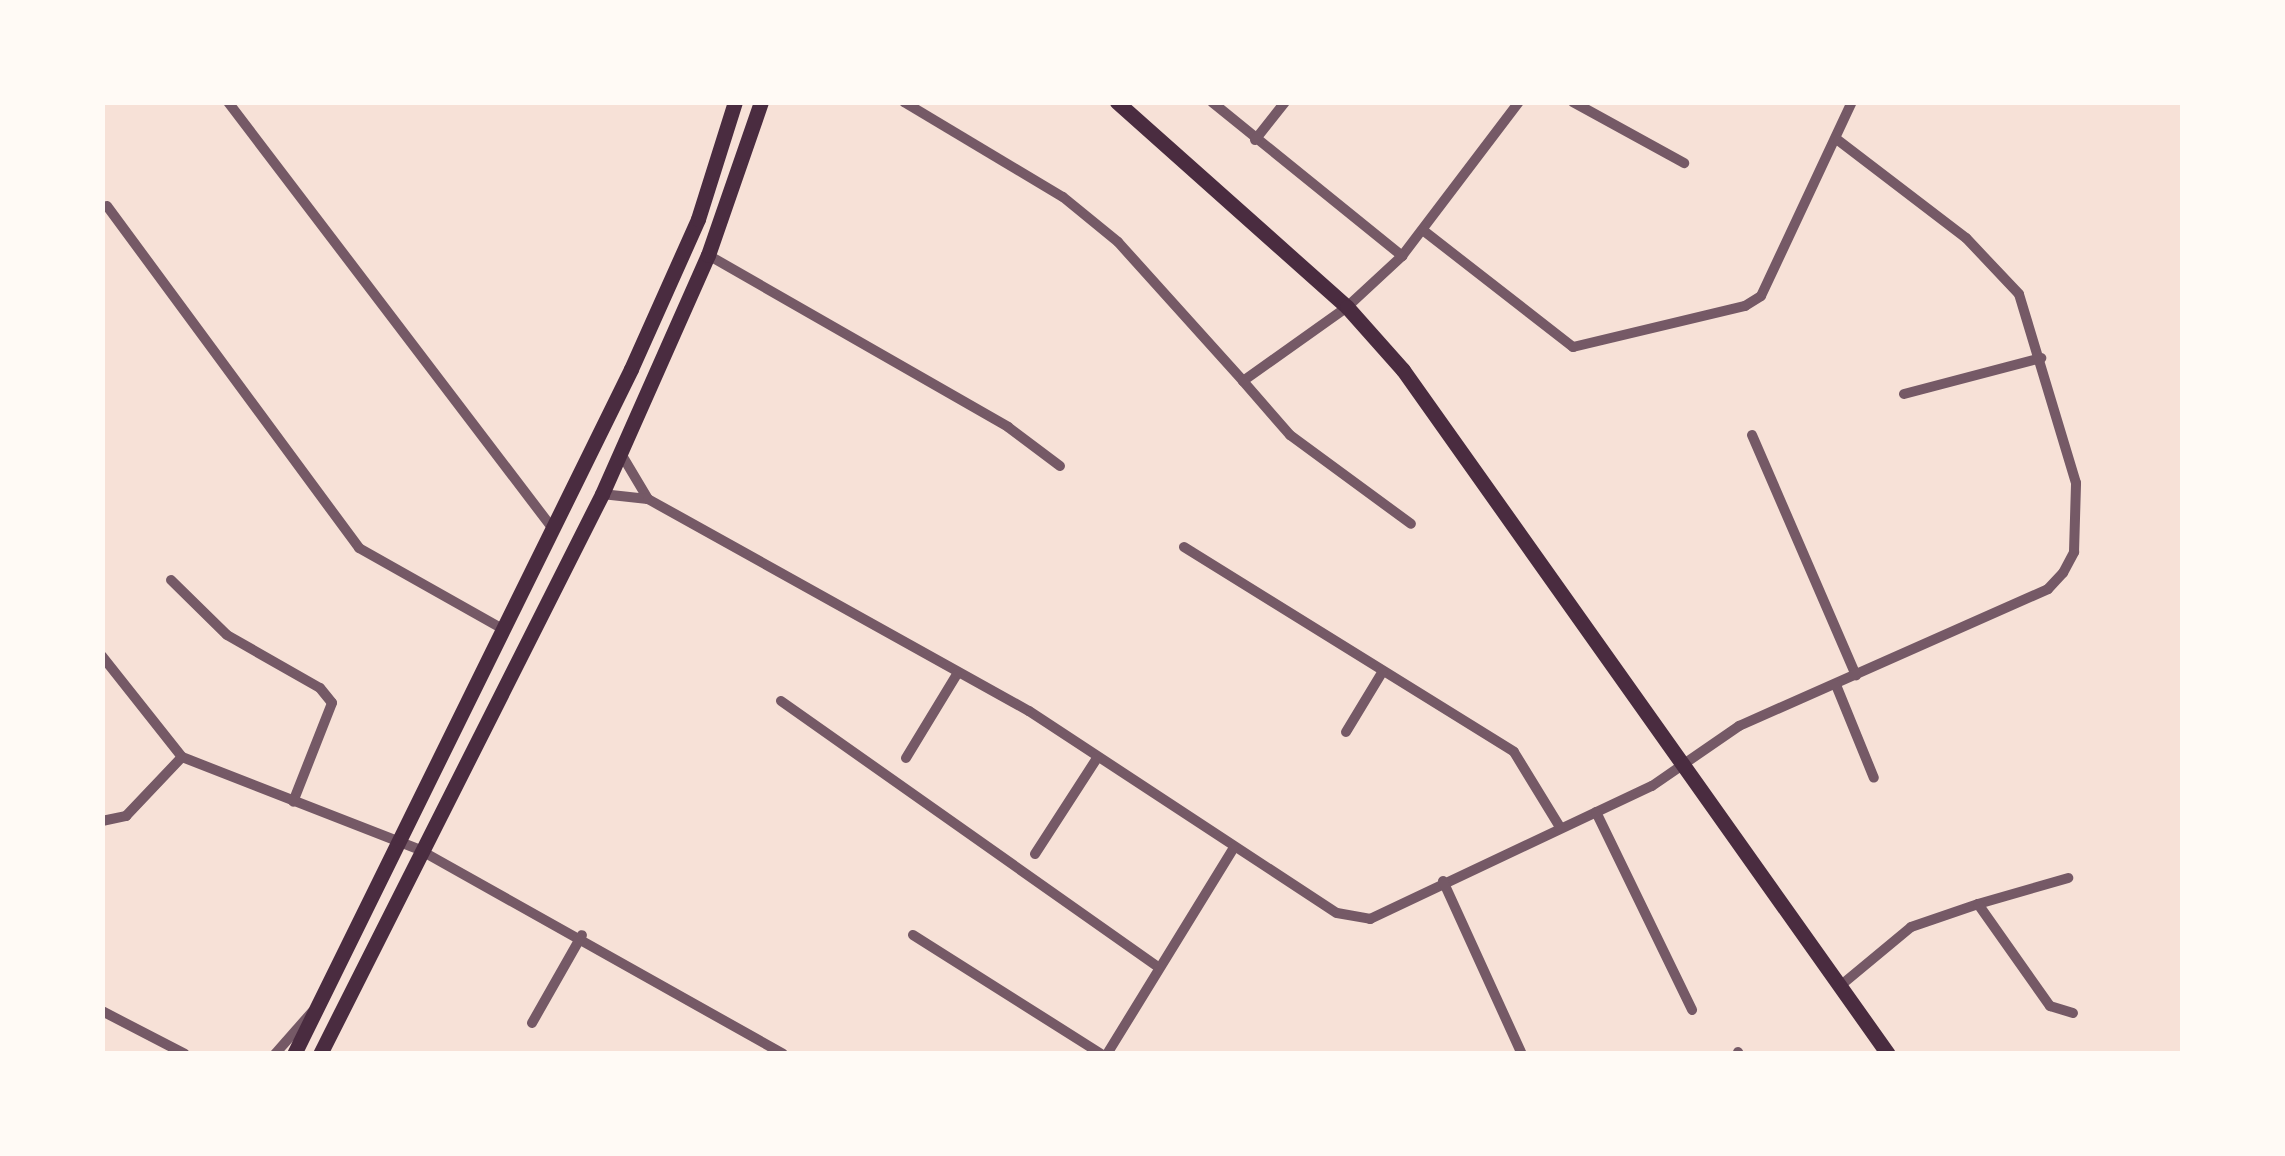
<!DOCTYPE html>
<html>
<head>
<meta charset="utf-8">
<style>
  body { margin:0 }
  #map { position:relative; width:2285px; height:1156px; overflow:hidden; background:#f7e1d7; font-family:Raleway,sans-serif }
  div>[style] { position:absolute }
  .minor>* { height:10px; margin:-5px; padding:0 5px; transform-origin:5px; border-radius:5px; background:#755966 }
  .secondary>* { height:15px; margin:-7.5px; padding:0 7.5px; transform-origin:7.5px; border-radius:7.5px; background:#4a2c40 }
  span { translate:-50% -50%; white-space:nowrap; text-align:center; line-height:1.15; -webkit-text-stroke:12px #fffaf5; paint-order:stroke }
  .frame { position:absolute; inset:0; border:105px solid #fffaf5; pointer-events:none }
</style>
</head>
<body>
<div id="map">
  <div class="minor">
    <i style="left:228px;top:102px;width:537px;rotate:52.72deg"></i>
    <i style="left:904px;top:102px;width:185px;rotate:30.9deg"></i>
    <i style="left:1063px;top:197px;width:71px;rotate:39.3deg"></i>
    <i style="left:1118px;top:242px;width:187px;rotate:48deg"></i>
    <i style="left:1243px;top:381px;width:128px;rotate:-35.4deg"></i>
    <i style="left:1347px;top:307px;width:75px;rotate:-42.8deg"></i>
    <i style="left:1402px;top:256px;width:193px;rotate:-52.8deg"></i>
    <i style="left:1212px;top:102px;width:245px;rotate:39deg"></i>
    <i style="left:1573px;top:102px;width:127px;rotate:28.8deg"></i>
    <i style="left:1255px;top:140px;width:48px;rotate:-51.7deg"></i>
    <i style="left:107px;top:206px;width:425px;rotate:53.6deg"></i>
    <i style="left:359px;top:548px;width:165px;rotate:29.4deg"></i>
    <i style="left:1424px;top:231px;width:189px;rotate:37.9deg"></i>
    <i style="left:1573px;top:347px;width:177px;rotate:-13.4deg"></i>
    <i style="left:1745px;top:306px;width:19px;rotate:-32deg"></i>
    <i style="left:1761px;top:296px;width:214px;rotate:-64.9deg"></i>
    <i style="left:708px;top:255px;width:346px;rotate:29.8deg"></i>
    <i style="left:1008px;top:427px;width:65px;rotate:36.9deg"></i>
    <i style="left:1243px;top:381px;width:72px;rotate:49deg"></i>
    <i style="left:1290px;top:435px;width:150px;rotate:36.3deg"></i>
    <i style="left:1904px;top:394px;width:142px;rotate:-14.7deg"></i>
    <i style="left:1752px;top:435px;width:262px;rotate:66.6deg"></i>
    <i style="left:620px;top:452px;width:55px;rotate:59.2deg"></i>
    <i style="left:602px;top:494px;width:46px;rotate:6.2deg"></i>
    <i style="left:648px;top:499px;width:436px;rotate:29.1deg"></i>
    <i style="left:1029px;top:711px;width:368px;rotate:33.3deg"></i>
    <i style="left:1337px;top:913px;width:34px;rotate:10deg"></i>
    <i style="left:1370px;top:919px;width:312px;rotate:-25.3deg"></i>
    <i style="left:1652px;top:786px;width:106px;rotate:-34.6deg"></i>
    <i style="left:1739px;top:726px;width:338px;rotate:-23.9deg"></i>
    <i style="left:2048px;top:589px;width:22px;rotate:-47deg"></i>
    <i style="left:2063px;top:573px;width:24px;rotate:-62deg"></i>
    <i style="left:2074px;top:552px;width:69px;rotate:-88.3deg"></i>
    <i style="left:2076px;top:483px;width:197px;rotate:-106.8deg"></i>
    <i style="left:2019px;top:294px;width:77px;rotate:-133.4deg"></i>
    <i style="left:1966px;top:238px;width:161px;rotate:-142.6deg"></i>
    <i style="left:1184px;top:547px;width:388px;rotate:31.8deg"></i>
    <i style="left:1514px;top:752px;width:88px;rotate:58.5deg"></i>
    <i style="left:171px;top:580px;width:78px;rotate:44.5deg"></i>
    <i style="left:227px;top:635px;width:107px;rotate:29.7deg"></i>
    <i style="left:320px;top:688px;width:19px;rotate:51deg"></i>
    <i style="left:332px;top:703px;width:106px;rotate:111.5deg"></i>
    <i style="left:102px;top:656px;width:129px;rotate:51.6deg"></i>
    <i style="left:182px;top:757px;width:256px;rotate:21.3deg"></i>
    <i style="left:420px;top:850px;width:416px;rotate:29.3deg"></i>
    <i style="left:1836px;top:685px;width:100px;rotate:67.8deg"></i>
    <i style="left:781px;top:701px;width:458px;rotate:35.2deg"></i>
    <i style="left:1346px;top:732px;width:71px;rotate:-58.8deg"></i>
    <i style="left:906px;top:758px;width:98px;rotate:-58.7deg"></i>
    <i style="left:1596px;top:812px;width:220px;rotate:64.1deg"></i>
    <i style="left:102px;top:821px;width:25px;rotate:-12deg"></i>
    <i style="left:126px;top:816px;width:81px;rotate:-46.5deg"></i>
    <i style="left:1035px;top:854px;width:114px;rotate:-57.1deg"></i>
    <i style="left:1443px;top:881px;width:190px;rotate:65.5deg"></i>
    <i style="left:1978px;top:904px;width:94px;rotate:-16.1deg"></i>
    <i style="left:913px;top:935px;width:222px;rotate:32.3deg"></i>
    <i style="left:1840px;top:986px;width:92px;rotate:-39.7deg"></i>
    <i style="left:1911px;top:927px;width:71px;rotate:-18.9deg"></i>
    <i style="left:1978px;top:904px;width:125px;rotate:54.8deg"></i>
    <i style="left:2050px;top:1006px;width:24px;rotate:17deg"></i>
    <i style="left:102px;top:1011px;width:93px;rotate:27.4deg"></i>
    <i style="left:532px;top:1023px;width:101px;rotate:-60.4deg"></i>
    <i style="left:1738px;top:1052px;width:2px;rotate:63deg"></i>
    <i style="left:275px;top:1054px;width:56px;rotate:-48.6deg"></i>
    <i style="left:1107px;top:1054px;width:241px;rotate:-58.4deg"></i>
  </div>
  <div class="secondary">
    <i style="left:1117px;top:102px;width:308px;rotate:41.7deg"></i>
    <i style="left:1347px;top:307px;width:84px;rotate:48.4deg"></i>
    <i style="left:1403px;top:370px;width:838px;rotate:54.66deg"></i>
    <i style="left:294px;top:1054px;width:763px;rotate:-63.8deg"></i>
    <i style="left:631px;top:369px;width:164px;rotate:-65.9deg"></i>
    <i style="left:698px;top:219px;width:123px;rotate:-72.5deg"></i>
    <i style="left:320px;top:1054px;width:627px;rotate:-63.27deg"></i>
    <i style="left:602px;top:494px;width:261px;rotate:-66.1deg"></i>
    <i style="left:708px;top:255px;width:162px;rotate:-70.9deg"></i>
  </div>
  <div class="frame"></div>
</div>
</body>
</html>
